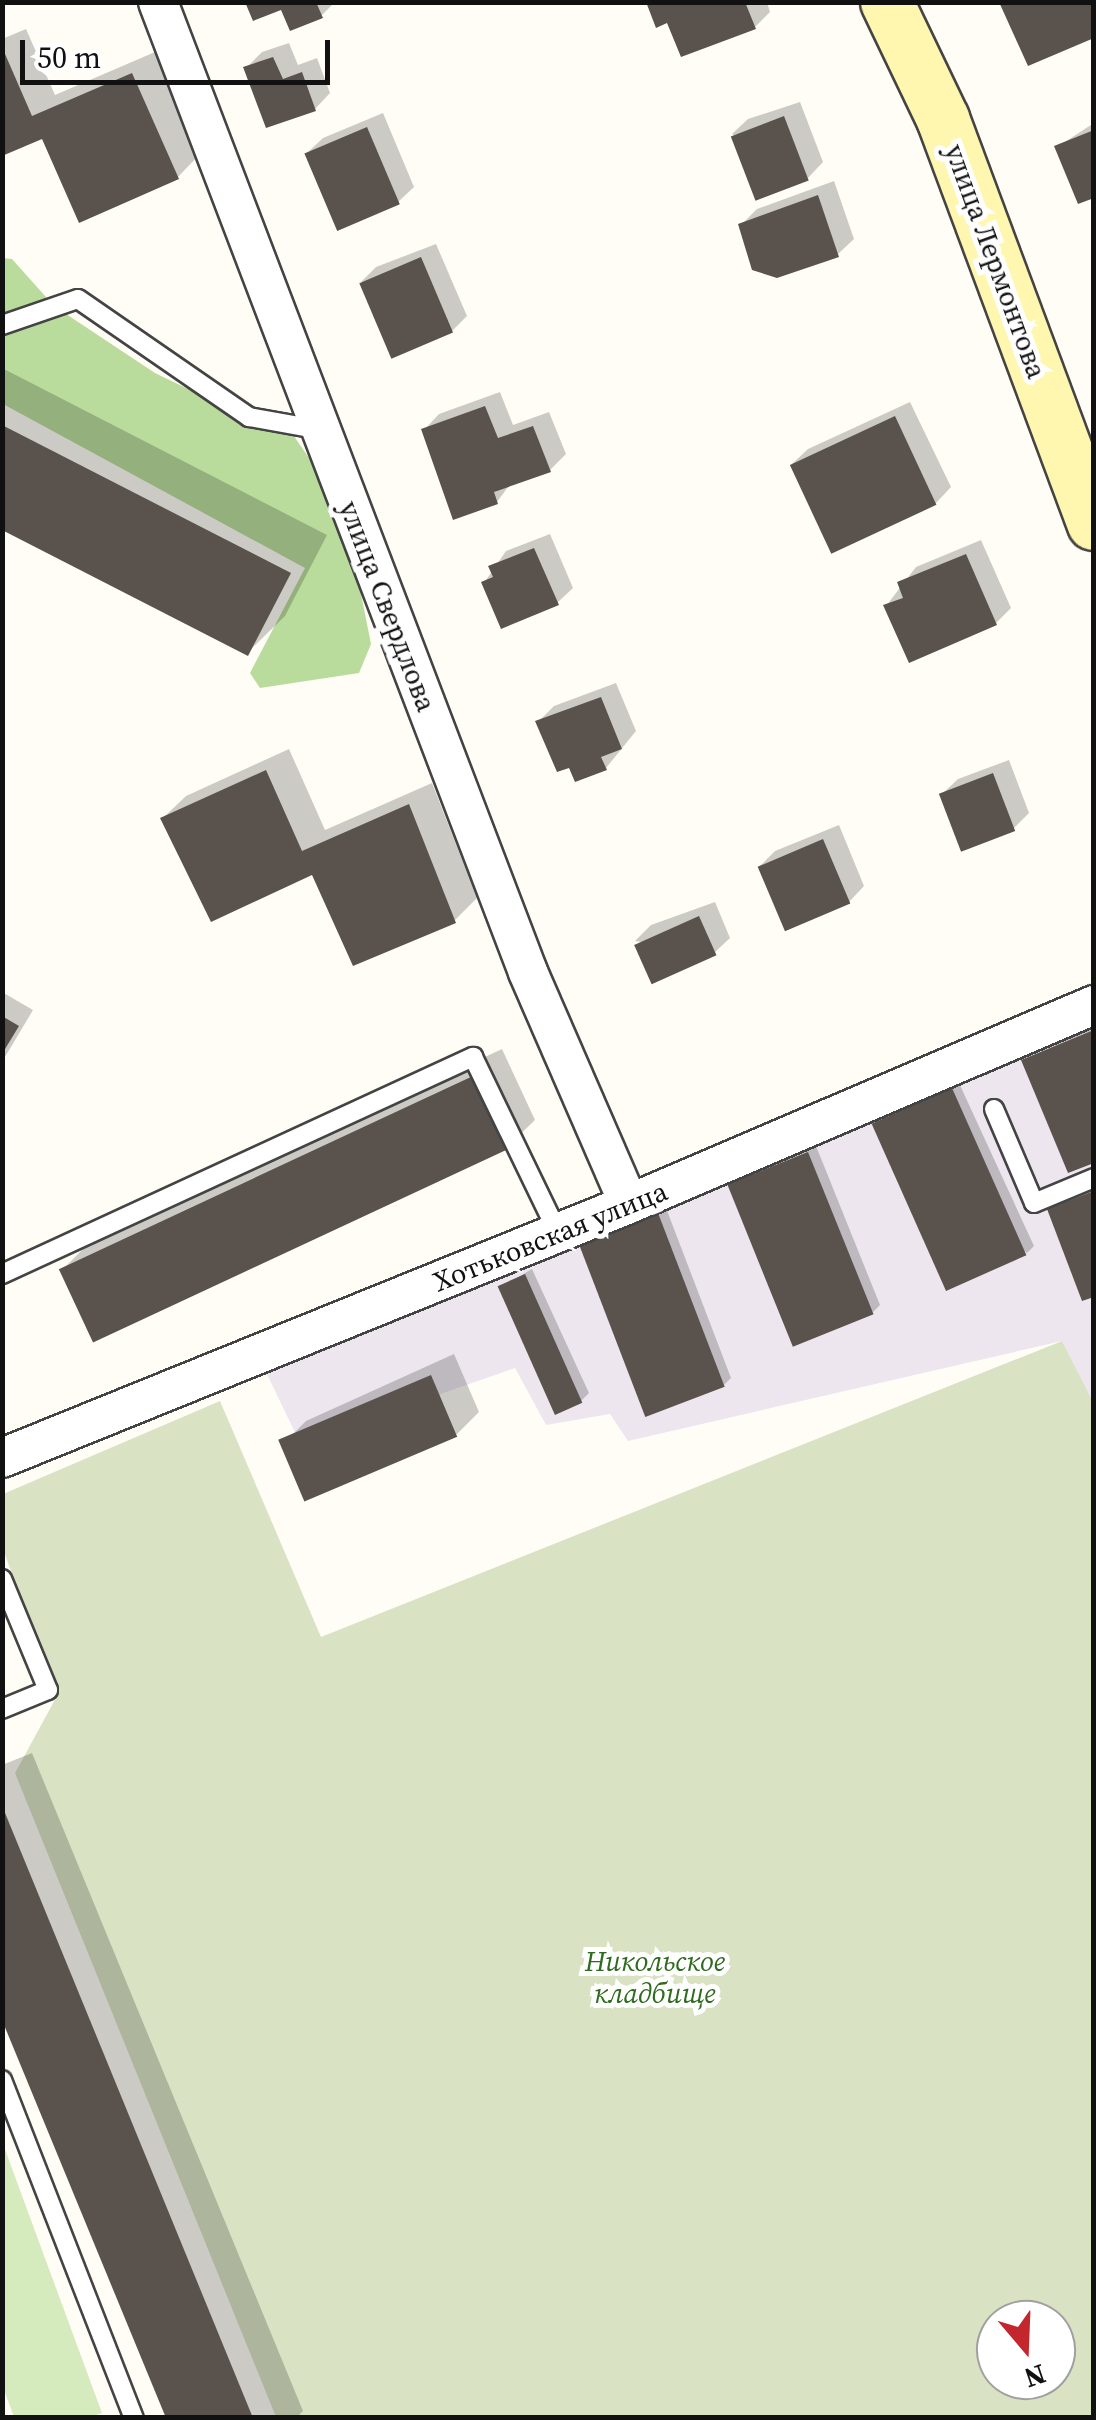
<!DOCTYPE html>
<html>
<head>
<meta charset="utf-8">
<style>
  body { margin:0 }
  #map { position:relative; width:1096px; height:2420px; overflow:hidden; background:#fffdf5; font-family:"Source Serif 4",serif }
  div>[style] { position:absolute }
  .industrial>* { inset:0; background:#eee6ef }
  .green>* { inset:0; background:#d5ebbd }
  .forest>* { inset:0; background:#b9dc9c }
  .cemetery>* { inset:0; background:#d9e3c4 }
  .shadow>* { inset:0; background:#0003 }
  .building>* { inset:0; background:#5a524d; transform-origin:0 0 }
  .roads { filter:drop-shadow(2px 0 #444) drop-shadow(-2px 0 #444) drop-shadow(0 2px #444) drop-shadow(0 -2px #444) }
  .lane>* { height:18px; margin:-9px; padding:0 9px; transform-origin:9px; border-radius:9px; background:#fff }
  .street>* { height:38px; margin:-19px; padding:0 19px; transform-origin:19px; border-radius:19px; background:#fff }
  .secondary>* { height:52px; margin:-26px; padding:0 26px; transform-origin:26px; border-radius:26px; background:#fff6b0 }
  span { translate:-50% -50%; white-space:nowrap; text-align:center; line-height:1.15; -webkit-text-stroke:10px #fff; paint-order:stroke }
  .street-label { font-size:28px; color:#111 }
  .park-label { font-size:28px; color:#2f6b1f; font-style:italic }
  .frame { position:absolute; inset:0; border:5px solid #111; pointer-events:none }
  .north { position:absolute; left:976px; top:2300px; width:100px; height:100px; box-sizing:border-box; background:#fff; border:2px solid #a0a0a0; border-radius:50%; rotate:161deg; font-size:28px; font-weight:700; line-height:40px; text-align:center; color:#111 }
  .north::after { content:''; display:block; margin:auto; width:35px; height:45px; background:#c4262e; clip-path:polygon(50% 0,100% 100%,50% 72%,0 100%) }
  .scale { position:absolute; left:20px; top:40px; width:310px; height:45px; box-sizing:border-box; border:5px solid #111; border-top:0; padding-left:12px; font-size:30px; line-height:35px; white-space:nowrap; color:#111; -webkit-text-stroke:8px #fff; paint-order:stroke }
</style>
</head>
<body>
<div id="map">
  <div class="industrial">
    <i style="clip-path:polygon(1093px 1018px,1093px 1404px,1062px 1341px,628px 1441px,610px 1414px,546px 1425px,515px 1368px,300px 1443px,265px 1370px)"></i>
  </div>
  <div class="green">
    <i style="clip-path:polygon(3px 2144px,102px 2413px,90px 2417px,14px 2417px,3px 2387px)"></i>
  </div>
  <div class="forest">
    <i style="clip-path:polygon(2px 258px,12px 259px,54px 306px,155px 373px,250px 419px,285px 423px,322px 477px,360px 589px,371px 644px,359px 673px,260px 688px,250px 673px,305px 568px,3px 404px)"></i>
  </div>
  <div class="cemetery">
    <i style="clip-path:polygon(evenodd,1062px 1341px,1094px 1404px,1093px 2417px,276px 2417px,15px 1773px,57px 1696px,3px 1549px,3px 1494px,220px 1401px,321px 1637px,1062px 1341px,996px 2320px,1056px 2320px,1056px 2380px,996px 2380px,996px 2320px)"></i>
  </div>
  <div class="shadow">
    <i style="clip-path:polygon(248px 2px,335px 2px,321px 16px)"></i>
    <i style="clip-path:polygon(648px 2px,767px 2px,770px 12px,755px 27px,669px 20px)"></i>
    <i style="clip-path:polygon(26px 29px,55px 95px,155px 52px,200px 154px,178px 177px,44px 135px,2px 153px,2px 39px)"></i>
    <i style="clip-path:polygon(289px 43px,298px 65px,317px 58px,330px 93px,315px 109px,246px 68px,262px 52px)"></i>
    <i style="clip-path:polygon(800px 102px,823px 162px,808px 178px,732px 134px,748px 119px)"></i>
    <i style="clip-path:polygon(383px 113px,414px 187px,398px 202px,307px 153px,323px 138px)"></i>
    <i style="clip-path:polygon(1094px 123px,1094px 195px,1057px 147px)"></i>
    <i style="clip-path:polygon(834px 181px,854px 239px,838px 254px,741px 225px,757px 209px)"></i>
    <i style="clip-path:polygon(436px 244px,467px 316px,452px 331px,361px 282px,376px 267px)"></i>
    <i style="clip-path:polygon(2px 368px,327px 535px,285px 616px,247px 653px,2px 527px)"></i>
    <i style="clip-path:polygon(500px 392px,513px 425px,549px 412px,566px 454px,550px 470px,511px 483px,497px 502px,424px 430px,439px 414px)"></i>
    <i style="clip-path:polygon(910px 402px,951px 487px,936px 503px,836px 548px,792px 464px,808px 449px)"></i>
    <i style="clip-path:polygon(550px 534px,573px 588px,557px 603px,484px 583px,506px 551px)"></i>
    <i style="clip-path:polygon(981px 540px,1011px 608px,996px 623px,886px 606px,916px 567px)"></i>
    <i style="clip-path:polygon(616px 683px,636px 731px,606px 768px,538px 722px,554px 706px)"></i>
    <i style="clip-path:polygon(289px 749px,325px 830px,432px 783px,477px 898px,454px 921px,163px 818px,186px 796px)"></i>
    <i style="clip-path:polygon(1009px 760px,1029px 813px,1013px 829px,942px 794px,958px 779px)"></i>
    <i style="clip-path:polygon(839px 825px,864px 886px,849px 902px,760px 866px,775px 851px)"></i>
    <i style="clip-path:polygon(715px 902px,730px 938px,714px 953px,635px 941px,651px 925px)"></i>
    <i style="clip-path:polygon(2px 992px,33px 1010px,2px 1062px)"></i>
    <i style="clip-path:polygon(1094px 1027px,1094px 1160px,1024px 1060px)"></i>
    <i style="clip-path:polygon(502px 1049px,535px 1120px,506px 1148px,62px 1270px,91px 1241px)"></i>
    <i style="clip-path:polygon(959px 1083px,1034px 1246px,1027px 1253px,875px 1125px)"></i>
    <i style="clip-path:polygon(816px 1146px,880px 1305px,873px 1312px,730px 1185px)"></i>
    <i style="clip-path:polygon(1094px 1189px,1094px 1294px,1050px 1210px)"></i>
    <i style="clip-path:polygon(666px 1208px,731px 1378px,724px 1385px,590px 1237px)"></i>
    <i style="clip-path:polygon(532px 1269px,589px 1393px,581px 1401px,501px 1287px)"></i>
    <i style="clip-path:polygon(454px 1354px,479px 1412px,456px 1435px,283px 1444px,306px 1421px)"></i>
    <i style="clip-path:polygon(32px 1753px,303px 2411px,296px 2418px,168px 2418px,2px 2014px,2px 1765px)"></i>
  </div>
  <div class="building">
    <i style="clip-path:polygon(245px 2px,316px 2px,323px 18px,290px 31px,281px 10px,253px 21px)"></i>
    <i style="clip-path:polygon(646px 2px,745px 2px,756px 29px,681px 57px,667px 23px,656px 28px)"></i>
    <i style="clip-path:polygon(999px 2px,1094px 2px,1094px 38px,1028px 66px)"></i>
    <i style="clip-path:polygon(2px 47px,32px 116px,132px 73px,179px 179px,79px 223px,42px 139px,2px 156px)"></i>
    <i style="clip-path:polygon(273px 57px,283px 79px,302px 72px,316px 111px,266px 128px,243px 67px)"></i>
    <i style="left:784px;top:116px;width:69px;height:57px;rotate:69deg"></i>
    <i style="left:367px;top:127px;width:84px;height:68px;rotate:67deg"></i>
    <i style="clip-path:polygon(1094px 130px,1094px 198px,1078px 204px,1054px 146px)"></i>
    <i style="clip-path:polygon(818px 195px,839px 257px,777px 278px,752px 270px,738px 224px)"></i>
    <i style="left:421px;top:257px;width:82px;height:67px;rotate:67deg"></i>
    <i style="clip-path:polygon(485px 406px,498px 438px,533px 426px,551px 472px,494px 492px,498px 504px,453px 520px,421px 429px)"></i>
    <i style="left:895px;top:416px;width:98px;height:116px;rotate:65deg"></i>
    <i style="clip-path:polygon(2px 425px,291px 573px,248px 656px,2px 530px)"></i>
    <i style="clip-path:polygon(534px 548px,559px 605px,501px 629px,481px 582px,493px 577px,488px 566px)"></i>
    <i style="clip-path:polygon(966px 554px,997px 625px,909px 663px,883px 605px,903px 598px,897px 582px)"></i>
    <i style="clip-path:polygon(601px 697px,622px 749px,601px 757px,607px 770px,575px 782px,569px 768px,557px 772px,535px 721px)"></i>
    <i style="clip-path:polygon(266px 770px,302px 851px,409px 804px,456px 923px,353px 966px,312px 875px,211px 922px,160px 818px)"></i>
    <i style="left:993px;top:773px;width:62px;height:58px;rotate:69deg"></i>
    <i style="left:823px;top:839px;width:70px;height:71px;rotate:67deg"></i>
    <i style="left:699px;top:916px;width:43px;height:71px;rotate:66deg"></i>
    <i style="clip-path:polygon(2px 1016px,19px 1026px,2px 1054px)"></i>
    <i style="clip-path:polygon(1094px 1030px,1094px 1163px,1068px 1173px,1021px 1060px)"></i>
    <i style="left:473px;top:1076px;width:81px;height:457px;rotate:65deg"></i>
    <i style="left:952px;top:1088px;width:183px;height:88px;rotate:66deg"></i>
    <i style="left:808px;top:1152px;width:175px;height:87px;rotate:68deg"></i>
    <i style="clip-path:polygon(1094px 1191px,1094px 1297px,1082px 1301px,1047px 1209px)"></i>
    <i style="left:658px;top:1213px;width:186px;height:85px;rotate:69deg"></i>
    <i style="left:525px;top:1274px;width:141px;height:30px;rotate:66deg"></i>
    <i style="left:431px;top:1375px;width:67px;height:166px;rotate:67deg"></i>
    <i style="clip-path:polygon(2px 1808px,3px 1808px,253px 2418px,166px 2418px,2px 2020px)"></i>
  </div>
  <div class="roads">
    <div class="lane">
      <i style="left:2px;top:325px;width:80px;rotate:-18.9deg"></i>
      <i style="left:78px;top:299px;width:208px;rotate:34.6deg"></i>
      <i style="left:249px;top:417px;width:73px;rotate:10.2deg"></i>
      <i style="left:994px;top:1109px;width:102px;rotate:66.9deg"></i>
      <i style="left:1034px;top:1203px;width:65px;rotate:-22.6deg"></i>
      <i style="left:2px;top:1274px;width:519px;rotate:-24.74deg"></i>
      <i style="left:473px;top:1057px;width:195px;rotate:64.2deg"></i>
      <i style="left:2px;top:1579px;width:120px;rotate:67.5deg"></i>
      <i style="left:48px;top:1690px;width:50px;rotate:157.6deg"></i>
      <i style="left:2px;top:2080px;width:363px;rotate:68.7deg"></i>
    </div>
    <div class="street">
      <i style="left:158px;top:2px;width:1038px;rotate:69.12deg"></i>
      <i style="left:528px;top:972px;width:253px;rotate:66.5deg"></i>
      <i style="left:2px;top:1458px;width:676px;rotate:-22.05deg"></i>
      <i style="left:629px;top:1204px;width:506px;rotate:-23.17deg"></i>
    </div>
    <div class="secondary">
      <i style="left:887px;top:2px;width:130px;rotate:64.4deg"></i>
      <i style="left:943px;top:119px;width:432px;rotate:69.6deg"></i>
    </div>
  </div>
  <div class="street-label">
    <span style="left:996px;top:261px;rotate:70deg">улица Лермонтова</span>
    <span style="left:388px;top:606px;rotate:69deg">улица Свердлова</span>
    <span style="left:550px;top:1236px;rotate:-22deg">Хотьковская улица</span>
  </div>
  <div class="park-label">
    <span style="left:655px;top:1977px">Никольское<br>кладбище</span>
  </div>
  <div class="frame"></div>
  <div class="north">N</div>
  <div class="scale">50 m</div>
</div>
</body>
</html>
